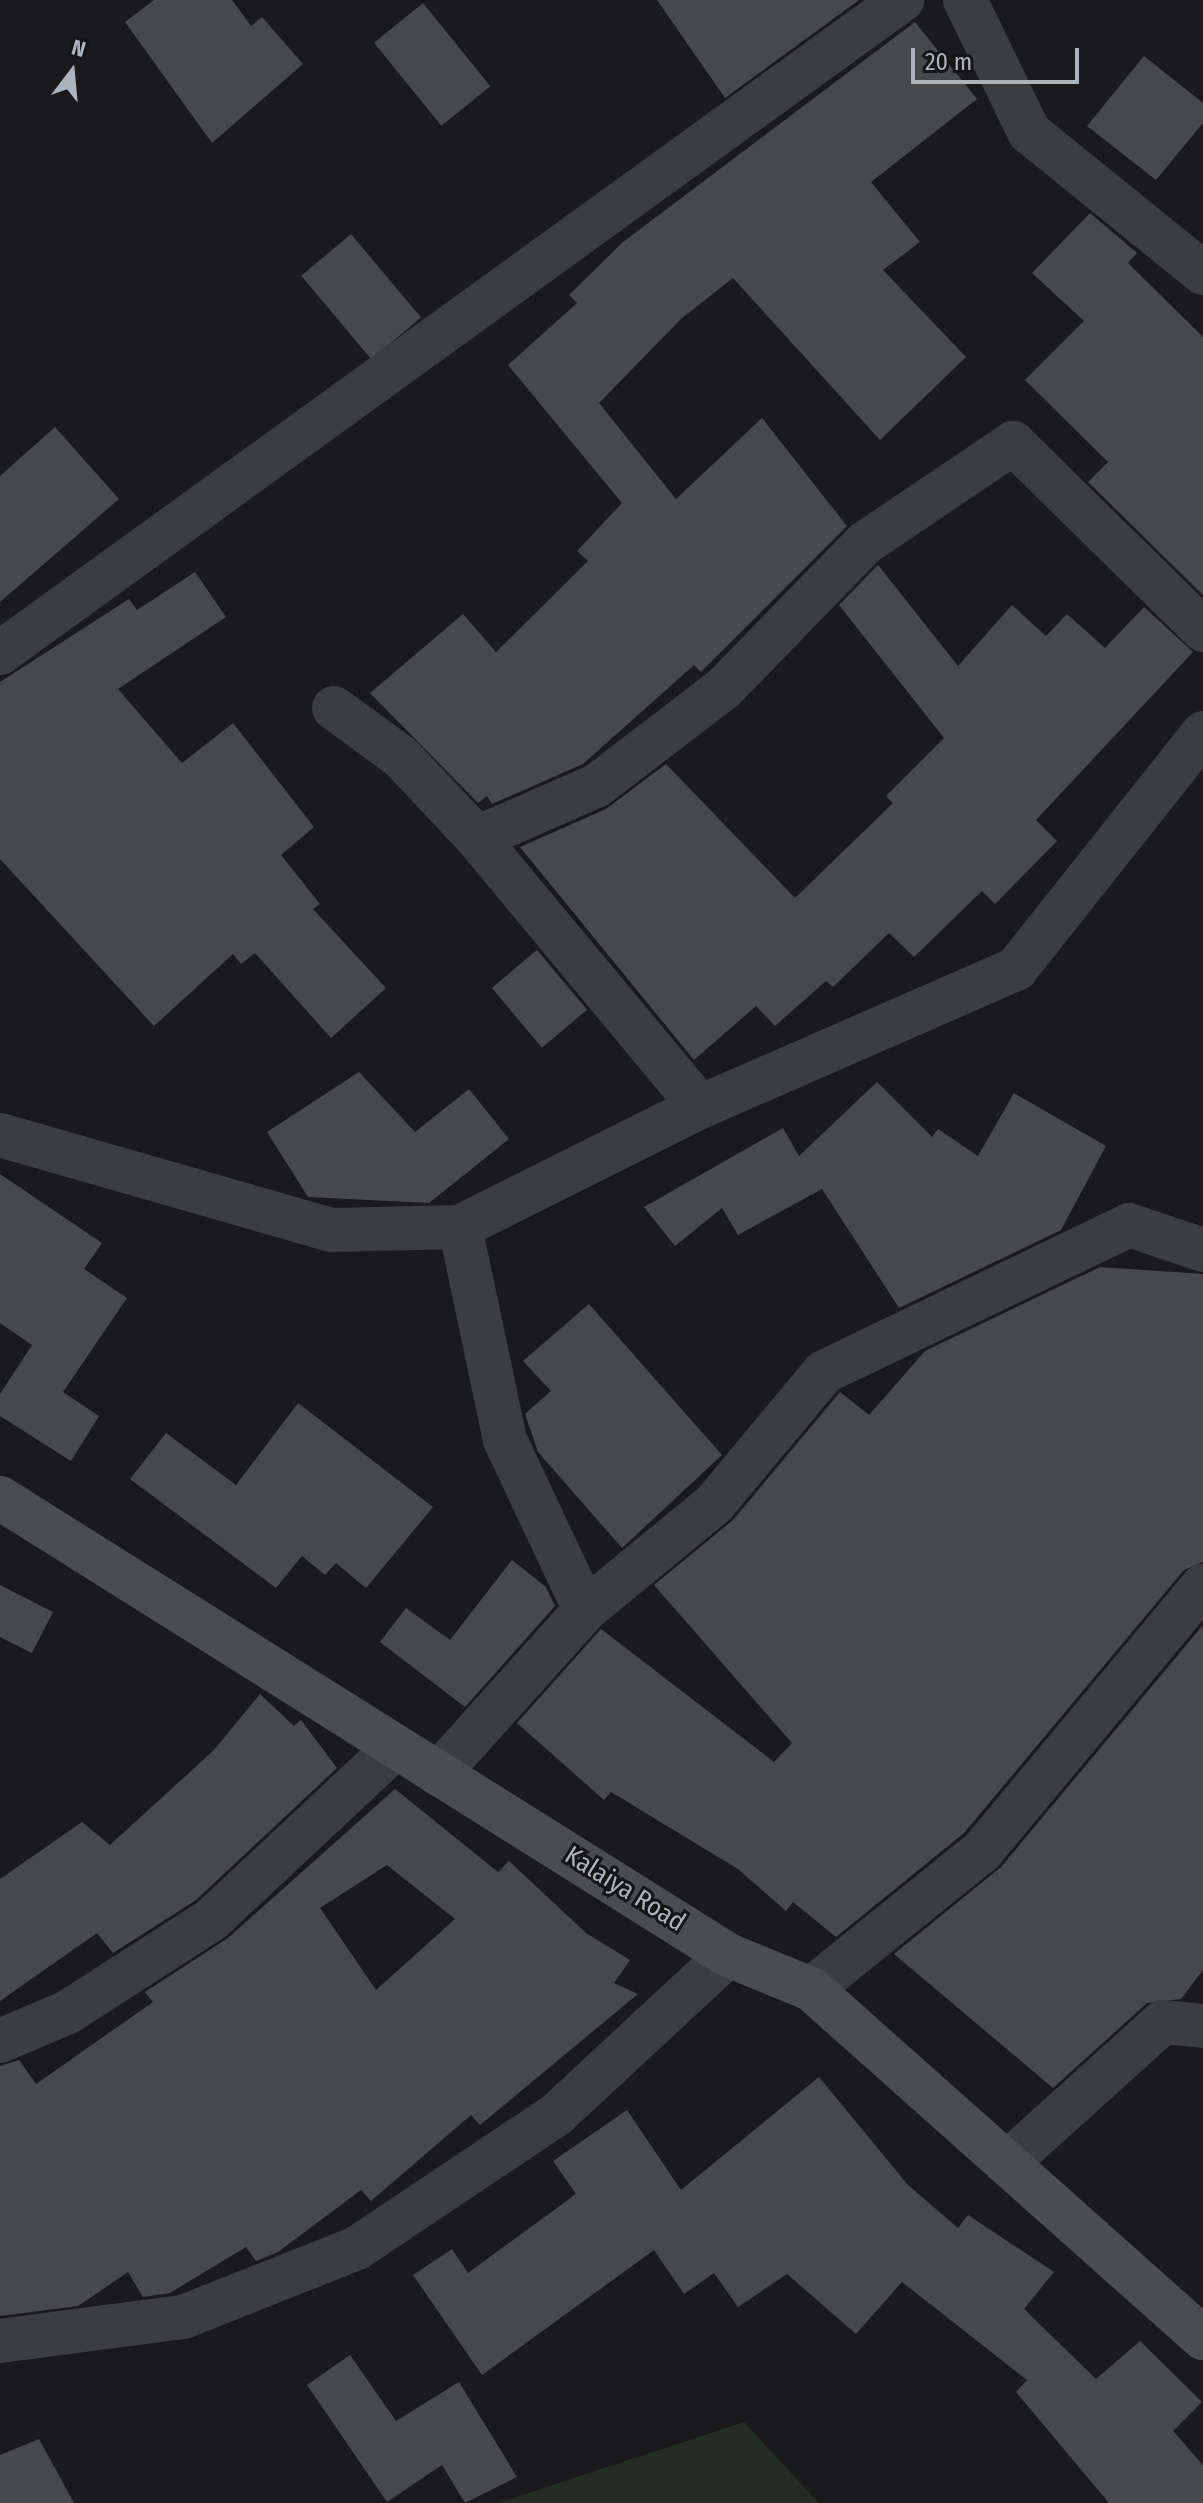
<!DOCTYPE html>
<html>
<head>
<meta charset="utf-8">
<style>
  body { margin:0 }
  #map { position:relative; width:1203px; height:2503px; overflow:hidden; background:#1a1a1c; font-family:"Fira Sans Condensed",sans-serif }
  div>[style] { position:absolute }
  .green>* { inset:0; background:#252c25 }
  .building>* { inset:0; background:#47484c; transform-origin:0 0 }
  .minor>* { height:44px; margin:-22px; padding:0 22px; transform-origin:22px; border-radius:22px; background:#3c3d41 }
  .secondary>* { height:44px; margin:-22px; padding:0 22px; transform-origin:22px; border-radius:22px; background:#4a4c51 }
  span { translate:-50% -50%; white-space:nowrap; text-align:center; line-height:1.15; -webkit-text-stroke:6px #151517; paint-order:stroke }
  .street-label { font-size:26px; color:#aeb2ba }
  .north { position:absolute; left:32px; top:32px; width:80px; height:80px; -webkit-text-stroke:6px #151517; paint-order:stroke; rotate:16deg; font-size:22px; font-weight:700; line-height:32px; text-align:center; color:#aeb2ba }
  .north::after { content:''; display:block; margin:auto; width:28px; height:36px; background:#aeb2ba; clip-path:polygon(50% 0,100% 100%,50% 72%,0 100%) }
  .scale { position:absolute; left:911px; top:48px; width:168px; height:36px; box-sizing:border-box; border:4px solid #aeb2ba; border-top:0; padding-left:10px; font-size:24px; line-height:28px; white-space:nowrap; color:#aeb2ba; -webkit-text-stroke:6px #151517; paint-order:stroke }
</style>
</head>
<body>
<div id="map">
  <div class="green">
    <i style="clip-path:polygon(744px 2422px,819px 2503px,498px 2503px)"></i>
  </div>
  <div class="building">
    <i style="clip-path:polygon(154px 0,232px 0,251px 26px,262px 17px,303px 64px,212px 143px,125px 22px)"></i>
    <i style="clip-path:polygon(657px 0,859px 0,725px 98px)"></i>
    <i style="left:423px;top:3px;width:107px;height:63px;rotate:51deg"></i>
    <i style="clip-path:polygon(915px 22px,977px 99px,871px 182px,920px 242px,883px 270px,966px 357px,880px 440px,733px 278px,682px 318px,599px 403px,676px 499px,762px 418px,847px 526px,701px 672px,694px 665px,583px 764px,492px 804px,487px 796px,478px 803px,370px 693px,463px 614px,496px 652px,588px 561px,577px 551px,622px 503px,508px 365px,577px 303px,569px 295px,623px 242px)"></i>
    <i style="clip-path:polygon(1144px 56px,1203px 103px,1203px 123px,1156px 180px,1087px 126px)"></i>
    <i style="clip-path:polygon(1090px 213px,1137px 253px,1128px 263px,1203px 337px,1203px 595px,1088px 482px,1108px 462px,1025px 380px,1084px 321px,1032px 273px)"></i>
    <i style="left:351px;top:234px;width:109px;height:65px;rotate:50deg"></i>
    <i style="clip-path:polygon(55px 427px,119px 499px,0 602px,0 476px)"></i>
    <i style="clip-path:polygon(878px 565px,958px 666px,1012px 605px,1046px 636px,1067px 614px,1105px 648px,1144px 607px,1193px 652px,1036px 820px,1057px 841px,995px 904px,982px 891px,914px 957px,889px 933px,833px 987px,826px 981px,775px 1026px,756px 1006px,694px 1060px,520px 847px,606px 809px,666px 764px,795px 898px,893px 803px,886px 796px,944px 738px,839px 605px)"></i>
    <i style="clip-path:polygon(195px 572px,226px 617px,118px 689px,182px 763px,233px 723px,314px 827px,281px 855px,320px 904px,313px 909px,386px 988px,331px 1038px,255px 953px,241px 964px,233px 954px,154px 1026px,0 859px,0 682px,129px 599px,137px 610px)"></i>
    <i style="left:537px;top:950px;width:78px;height:59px;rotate:50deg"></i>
    <i style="clip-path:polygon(359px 1072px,415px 1132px,469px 1089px,509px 1139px,429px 1203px,308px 1197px,267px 1132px)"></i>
    <i style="clip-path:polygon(877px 1082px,932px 1137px,938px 1129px,978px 1156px,1014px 1093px,1106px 1146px,1061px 1230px,899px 1308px,822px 1189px,738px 1235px,722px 1208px,675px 1246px,644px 1207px,783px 1128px,799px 1156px)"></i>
    <i style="clip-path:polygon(0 1174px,102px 1243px,84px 1269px,127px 1298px,63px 1392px,99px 1416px,71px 1461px,0 1416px,0 1394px,32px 1345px,0 1323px)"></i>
    <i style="clip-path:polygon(1100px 1267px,1203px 1274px,1203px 1562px,1184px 1570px,964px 1833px,836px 1937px,793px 1902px,786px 1911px,738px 1869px,611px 1792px,604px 1800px,517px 1723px,601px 1629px,774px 1762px,792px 1743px,654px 1585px,733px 1520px,840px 1392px,869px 1415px,925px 1351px)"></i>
    <i style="clip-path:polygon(589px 1304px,722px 1455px,622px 1548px,538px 1452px,525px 1414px,551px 1391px,523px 1361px)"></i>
    <i style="clip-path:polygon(298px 1403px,433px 1507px,366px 1588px,336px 1563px,325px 1575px,302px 1556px,276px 1588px,130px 1479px,166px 1433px,236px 1485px)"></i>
    <i style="clip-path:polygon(512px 1560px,546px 1587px,555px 1606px,465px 1707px,380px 1642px,406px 1608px,450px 1640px)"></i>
    <i style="clip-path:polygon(0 1585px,53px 1612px,32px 1653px,0 1637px)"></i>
    <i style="clip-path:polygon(1203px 1625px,1203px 1970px,1181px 1999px,1147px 2003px,1053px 2088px,894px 1954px,1001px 1867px)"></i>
    <i style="clip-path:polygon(260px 1694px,294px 1726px,301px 1720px,337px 1768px,196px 1900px,113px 1953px,97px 1933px,0 2001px,0 1879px,82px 1822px,110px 1845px,214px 1750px)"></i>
    <i style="clip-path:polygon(evenodd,395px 1789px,498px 1872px,509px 1861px,586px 1933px,630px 1960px,614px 1983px,638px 1994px,480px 2125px,471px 2115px,371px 2201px,361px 2190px,278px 2252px,256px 2261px,246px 2247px,170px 2293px,143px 2297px,128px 2272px,78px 2306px,0 2316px,0 2066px,19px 2060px,36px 2084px,153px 2002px,145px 1992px,228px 1938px,395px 1789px,387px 1865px,455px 1919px,376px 1990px,320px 1908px,387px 1865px)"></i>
    <i style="clip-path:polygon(819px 2077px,908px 2185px,958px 2228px,968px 2215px,1054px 2272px,1024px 2309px,1096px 2379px,1140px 2341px,1202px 2402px,1173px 2431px,1203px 2465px,1203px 2503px,1109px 2503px,1016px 2392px,1027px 2380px,902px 2282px,856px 2334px,787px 2274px,738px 2307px,714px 2273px,684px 2294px,654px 2250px,482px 2375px,413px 2275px,452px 2249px,468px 2273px,576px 2194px,553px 2161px,627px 2110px,681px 2190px)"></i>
    <i style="clip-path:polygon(350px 2355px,396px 2421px,459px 2382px,517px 2477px,465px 2503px,442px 2465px,387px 2502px,307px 2385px)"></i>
    <i style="clip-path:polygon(39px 2439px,74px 2503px,0 2503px,0 2455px)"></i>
  </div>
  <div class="minor">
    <i style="left:965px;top:0;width:147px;rotate:64.1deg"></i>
    <i style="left:1029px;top:132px;width:224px;rotate:39deg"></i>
    <i style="left:0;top:653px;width:1114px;rotate:-35.9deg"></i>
    <i style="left:334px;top:708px;width:83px;rotate:36.2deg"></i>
    <i style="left:401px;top:757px;width:111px;rotate:46.8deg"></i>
    <i style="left:477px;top:838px;width:349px;rotate:50.3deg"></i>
    <i style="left:477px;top:838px;width:130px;rotate:-23.6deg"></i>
    <i style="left:596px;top:786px;width:160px;rotate:-37.4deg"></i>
    <i style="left:723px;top:689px;width:204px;rotate:-45.8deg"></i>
    <i style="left:865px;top:543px;width:179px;rotate:-34deg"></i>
    <i style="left:1013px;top:443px;width:267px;rotate:44.5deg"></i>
    <i style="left:0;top:1135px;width:344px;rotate:16deg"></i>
    <i style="left:331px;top:1230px;width:129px;rotate:-1.3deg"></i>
    <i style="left:460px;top:1227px;width:268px;rotate:-26.6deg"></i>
    <i style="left:700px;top:1107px;width:345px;rotate:-23.6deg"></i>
    <i style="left:1016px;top:969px;width:301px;rotate:-51.6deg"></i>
    <i style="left:585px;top:1610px;width:167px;rotate:-39.4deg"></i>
    <i style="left:714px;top:1504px;width:172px;rotate:-50.2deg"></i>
    <i style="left:824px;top:1372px;width:339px;rotate:-25.7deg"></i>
    <i style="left:1129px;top:1225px;width:78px;rotate:18.7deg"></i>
    <i style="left:438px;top:1774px;width:220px;rotate:-48.1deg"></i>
    <i style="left:585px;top:1610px;width:188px;rotate:-115.2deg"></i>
    <i style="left:505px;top:1440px;width:218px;rotate:-101.9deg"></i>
    <i style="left:811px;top:1989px;width:220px;rotate:-38.9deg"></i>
    <i style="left:982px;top:1851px;width:345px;rotate:-50.2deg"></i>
    <i style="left:0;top:2041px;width:74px;rotate:-23.1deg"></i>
    <i style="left:68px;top:2012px;width:170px;rotate:-32.8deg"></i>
    <i style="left:211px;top:1920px;width:252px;rotate:-43.1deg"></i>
    <i style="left:1008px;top:2162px;width:209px;rotate:-42.1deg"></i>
    <i style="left:1163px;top:2022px;width:40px;rotate:5.7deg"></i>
    <i style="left:0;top:2341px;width:185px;rotate:-7.5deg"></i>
    <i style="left:183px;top:2317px;width:187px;rotate:-21.6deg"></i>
    <i style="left:357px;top:2248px;width:241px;rotate:-33.8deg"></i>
    <i style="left:557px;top:2114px;width:233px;rotate:-42.9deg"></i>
  </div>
  <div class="secondary">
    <i style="left:0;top:1498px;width:860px;rotate:32.12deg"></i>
    <i style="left:728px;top:1955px;width:90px;rotate:22.3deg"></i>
    <i style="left:811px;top:1989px;width:525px;rotate:41.68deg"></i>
  </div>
  <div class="street-label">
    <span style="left:625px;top:1889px;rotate:32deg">Kalaiya Road</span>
  </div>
  <div class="north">N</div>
  <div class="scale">20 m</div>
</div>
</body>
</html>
